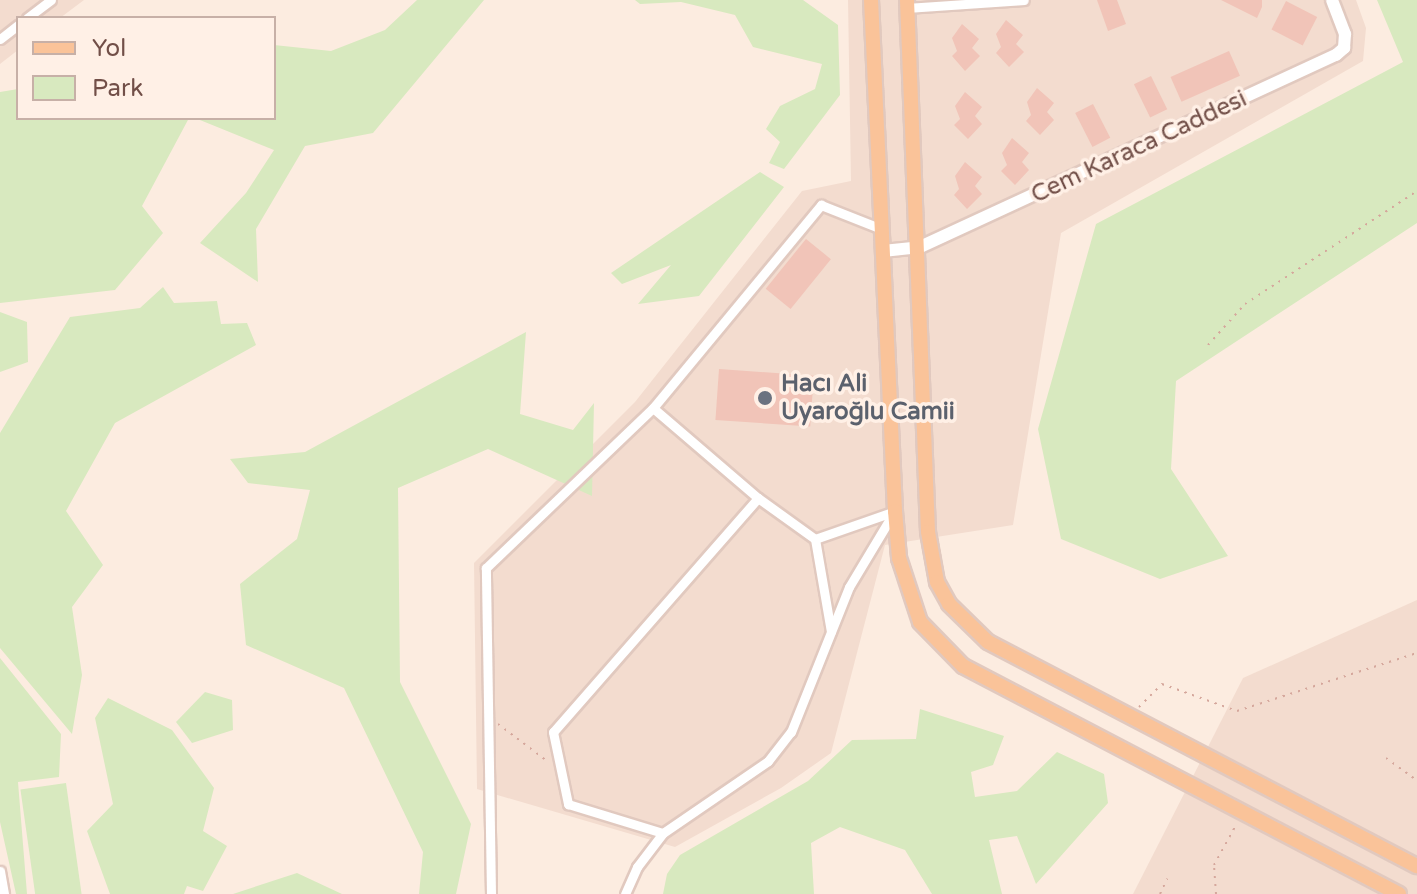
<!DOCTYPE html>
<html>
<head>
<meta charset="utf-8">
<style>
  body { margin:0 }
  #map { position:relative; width:1417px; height:894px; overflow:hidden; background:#fcece0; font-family:"Varela Round",sans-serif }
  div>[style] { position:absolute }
  .residential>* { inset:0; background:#f3dccf }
  .green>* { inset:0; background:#d8e9bf; transform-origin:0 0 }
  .building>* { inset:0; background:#f1c4b8; transform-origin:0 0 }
  .path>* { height:2px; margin-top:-1px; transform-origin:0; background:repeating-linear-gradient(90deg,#d5a79c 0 2px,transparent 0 8px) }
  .roads { filter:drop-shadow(2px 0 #e1c9bf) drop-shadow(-2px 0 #e1c9bf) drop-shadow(0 2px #e1c9bf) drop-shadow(0 -2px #e1c9bf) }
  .street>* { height:9px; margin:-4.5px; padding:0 4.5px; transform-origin:4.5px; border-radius:4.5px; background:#fff }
  .secondary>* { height:12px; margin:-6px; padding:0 6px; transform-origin:6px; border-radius:6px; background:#fff }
  .primary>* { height:14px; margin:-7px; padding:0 7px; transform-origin:7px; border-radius:7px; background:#fac399 }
  .dots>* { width:22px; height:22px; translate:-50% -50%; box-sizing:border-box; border:4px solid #fff0e6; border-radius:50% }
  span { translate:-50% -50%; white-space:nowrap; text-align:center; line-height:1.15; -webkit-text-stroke:7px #fff0e6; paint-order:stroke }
  .street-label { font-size:24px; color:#724f48 }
  .worship-label { font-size:24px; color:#5b616d; font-weight:700 }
  .left { translate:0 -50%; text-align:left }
  .legend { position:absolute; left:16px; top:16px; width:260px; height:104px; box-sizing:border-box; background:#fff0e6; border:2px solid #c7b0a7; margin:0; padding:10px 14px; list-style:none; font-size:24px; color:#724f48 }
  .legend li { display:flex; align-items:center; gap:16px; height:40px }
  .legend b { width:40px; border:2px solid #c7b0a7 }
</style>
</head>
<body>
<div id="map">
  <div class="residential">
    <i style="clip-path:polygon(0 0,84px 0,60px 18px,18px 18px,18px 50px,0 64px)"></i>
    <i style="clip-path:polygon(848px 0,1356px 0,1366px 28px,1363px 61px,1061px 233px,1013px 525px,885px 545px,831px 753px,781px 788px,675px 847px,477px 789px,474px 563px,635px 402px,802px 191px,851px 181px)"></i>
    <i style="clip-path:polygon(1417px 600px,1417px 894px,1133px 894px,1243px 678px)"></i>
  </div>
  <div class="green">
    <i style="clip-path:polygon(417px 0,484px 0,373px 133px,305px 146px,256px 229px,258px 282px,200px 243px,246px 193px,274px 150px,195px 118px,274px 118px,274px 45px,331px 51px,385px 30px)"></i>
    <i style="clip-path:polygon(635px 0,803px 0,838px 25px,840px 95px,784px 169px,769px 163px,780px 142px,766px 129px,780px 106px,815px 89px,822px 64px,753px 47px,735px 15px,681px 2px,640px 4px)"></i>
    <i style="clip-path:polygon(1377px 0,1417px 0,1417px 223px,1176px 381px,1171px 469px,1228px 556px,1160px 579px,1061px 539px,1038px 429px,1096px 224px,1403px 62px)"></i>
    <i style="clip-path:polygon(18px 89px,18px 118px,189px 118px,142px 206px,163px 233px,115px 290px,0 303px,0 92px)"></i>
    <i style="clip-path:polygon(760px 172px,784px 187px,699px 296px,638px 304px,671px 265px,622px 284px,611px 273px)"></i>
    <i style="clip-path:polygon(163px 287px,174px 303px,217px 301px,221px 324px,247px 323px,256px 345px,115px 423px,66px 511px,103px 565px,72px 607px,82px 675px,72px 734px,0 648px,0 433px,70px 317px,140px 308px)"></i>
    <i style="clip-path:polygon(0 312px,27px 322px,28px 362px,0 372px)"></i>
    <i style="clip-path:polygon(526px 332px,520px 414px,573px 430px,594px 403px,592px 496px,488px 449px,398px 488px,400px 682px,471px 824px,456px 894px,419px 894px,423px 852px,344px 688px,246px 645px,240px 584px,297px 539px,310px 490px,248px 483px,230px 459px,305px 452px)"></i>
    <i style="clip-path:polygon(0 658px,61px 734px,59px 777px,18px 782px,27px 894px,16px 894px,0 822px)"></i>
    <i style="clip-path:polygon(205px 692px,232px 700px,233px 730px,192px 743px,176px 722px)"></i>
    <i style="clip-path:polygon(108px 698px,172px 730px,214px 788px,203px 831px,227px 846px,203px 891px,187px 886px,184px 894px,110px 894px,87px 831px,113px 804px,95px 718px)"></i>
    <i style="clip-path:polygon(920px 709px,1004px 736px,993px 765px,971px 772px,975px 797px,1017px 791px,1057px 752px,1104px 774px,1108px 803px,1036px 884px,1017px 836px,989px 840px,1002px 894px,932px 894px,905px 850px,840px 827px,811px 843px,814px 894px,663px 894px,667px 874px,680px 855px,808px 781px,852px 740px,916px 739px)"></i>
    <i style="left:66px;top:783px;width:112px;height:46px;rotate:82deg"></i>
    <i style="clip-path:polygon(297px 873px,342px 894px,233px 894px)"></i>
  </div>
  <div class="building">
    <i style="clip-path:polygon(1097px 0,1117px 0,1126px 24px,1108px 31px)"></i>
    <i style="clip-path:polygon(1221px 0,1262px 0,1262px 7px,1257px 18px)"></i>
    <i style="left:1286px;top:1px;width:35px;height:32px;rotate:27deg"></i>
    <i style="clip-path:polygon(1006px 20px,1023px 35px,1016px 44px,1024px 52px,1009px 67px,996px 53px,1001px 47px,996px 34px)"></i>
    <i style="clip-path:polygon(962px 24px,979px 39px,972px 48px,980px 56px,965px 71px,952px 56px,957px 51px,952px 38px)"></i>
    <i style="left:1229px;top:51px;width:27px;height:64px;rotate:66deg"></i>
    <i style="left:1151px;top:76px;width:37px;height:19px;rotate:64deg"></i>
    <i style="clip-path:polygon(1037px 88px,1054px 103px,1047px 112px,1054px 120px,1040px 135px,1026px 121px,1031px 115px,1027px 102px)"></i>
    <i style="clip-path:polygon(965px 92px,982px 107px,975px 116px,982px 124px,968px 139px,954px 125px,960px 119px,955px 106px)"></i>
    <i style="left:1093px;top:104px;width:38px;height:20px;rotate:63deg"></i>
    <i style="clip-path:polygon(1012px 138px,1029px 153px,1022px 162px,1029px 170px,1015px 185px,1001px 171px,1007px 165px,1002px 153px)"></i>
    <i style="clip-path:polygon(965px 162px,982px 177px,975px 186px,982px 194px,967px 209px,954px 195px,959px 189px,955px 176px)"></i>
    <i style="left:806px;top:239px;width:32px;height:64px;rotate:39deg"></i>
    <i style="left:719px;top:369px;width:95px;height:51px;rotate:4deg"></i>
  </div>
  <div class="path">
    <i style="left:1208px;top:345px;width:55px;rotate:-47.9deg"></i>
    <i style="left:1245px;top:304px;width:206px;rotate:-33.3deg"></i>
    <i style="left:1139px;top:707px;width:33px;rotate:-45deg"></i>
    <i style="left:1162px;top:684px;width:80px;rotate:19.8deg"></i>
    <i style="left:1237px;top:711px;width:189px;rotate:-17.9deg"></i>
    <i style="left:498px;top:724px;width:61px;rotate:37.1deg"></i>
    <i style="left:1386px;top:758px;width:36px;rotate:36deg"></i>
    <i style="left:1160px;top:894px;width:17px;rotate:-65deg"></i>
    <i style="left:1216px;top:894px;width:29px;rotate:-94deg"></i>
    <i style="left:1214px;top:865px;width:46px;rotate:-61.2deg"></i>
  </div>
  <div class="roads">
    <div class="street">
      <i style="left:907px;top:8px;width:117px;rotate:-3.9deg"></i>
      <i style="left:27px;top:18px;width:30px;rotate:-37deg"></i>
      <i style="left:0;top:39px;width:23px;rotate:-38deg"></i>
      <i style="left:653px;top:408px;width:138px;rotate:40.6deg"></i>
      <i style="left:758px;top:498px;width:311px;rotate:131.2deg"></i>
      <i style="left:553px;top:732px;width:74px;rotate:78.2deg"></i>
      <i style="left:568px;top:804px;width:99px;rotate:17deg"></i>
      <i style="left:758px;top:498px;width:70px;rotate:35.7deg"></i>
      <i style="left:815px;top:539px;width:94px;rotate:80.2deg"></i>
      <i style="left:815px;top:539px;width:85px;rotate:-19.3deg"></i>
      <i style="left:0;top:871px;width:23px;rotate:80deg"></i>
      <i style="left:491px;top:894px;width:326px;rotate:-90.9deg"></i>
      <i style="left:486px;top:568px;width:231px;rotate:-43.8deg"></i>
      <i style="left:653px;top:408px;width:264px;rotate:-50.4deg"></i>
      <i style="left:821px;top:205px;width:66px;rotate:21.5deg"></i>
      <i style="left:625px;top:894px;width:30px;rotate:-66deg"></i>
      <i style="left:637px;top:867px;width:43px;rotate:-52.6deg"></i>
      <i style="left:663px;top:833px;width:127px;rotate:-34.4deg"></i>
      <i style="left:768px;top:761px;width:37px;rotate:-52deg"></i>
      <i style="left:791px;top:732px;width:156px;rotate:-68.2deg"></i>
      <i style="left:849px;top:587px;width:87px;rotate:-59deg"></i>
    </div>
    <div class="secondary">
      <i style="left:883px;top:251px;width:37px;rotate:-6deg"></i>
      <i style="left:920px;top:247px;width:458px;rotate:-24.8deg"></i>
      <i style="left:1336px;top:55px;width:11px;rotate:-41deg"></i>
      <i style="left:1344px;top:48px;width:14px;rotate:-86deg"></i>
      <i style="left:1345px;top:34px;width:36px;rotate:-111deg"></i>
    </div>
    <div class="primary">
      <i style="left:871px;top:0;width:512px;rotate:87.31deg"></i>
      <i style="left:895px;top:511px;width:47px;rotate:85.1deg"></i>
      <i style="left:899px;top:558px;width:67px;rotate:71.8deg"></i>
      <i style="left:920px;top:622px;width:62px;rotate:45.7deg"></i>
      <i style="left:963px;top:666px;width:492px;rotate:27.6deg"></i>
      <i style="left:907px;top:0;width:532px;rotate:87.74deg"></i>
      <i style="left:928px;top:532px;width:51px;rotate:79.8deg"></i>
      <i style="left:937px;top:582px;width:25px;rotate:61deg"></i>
      <i style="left:949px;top:604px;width:54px;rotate:44.3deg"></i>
      <i style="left:988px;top:642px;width:484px;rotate:27.6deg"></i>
    </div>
  </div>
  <div class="dots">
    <i style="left:765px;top:398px;background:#6b7280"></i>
  </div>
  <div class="street-label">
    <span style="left:1139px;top:147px;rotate:-25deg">Cem Karaca Caddesi</span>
  </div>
  <div class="worship-label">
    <span class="left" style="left:781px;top:398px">Hacı Ali<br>Uyaroğlu Camii</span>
  </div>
  <ul class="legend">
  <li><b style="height:10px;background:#fac399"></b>Yol</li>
  <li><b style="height:22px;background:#d8e9bf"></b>Park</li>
  </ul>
</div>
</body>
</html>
